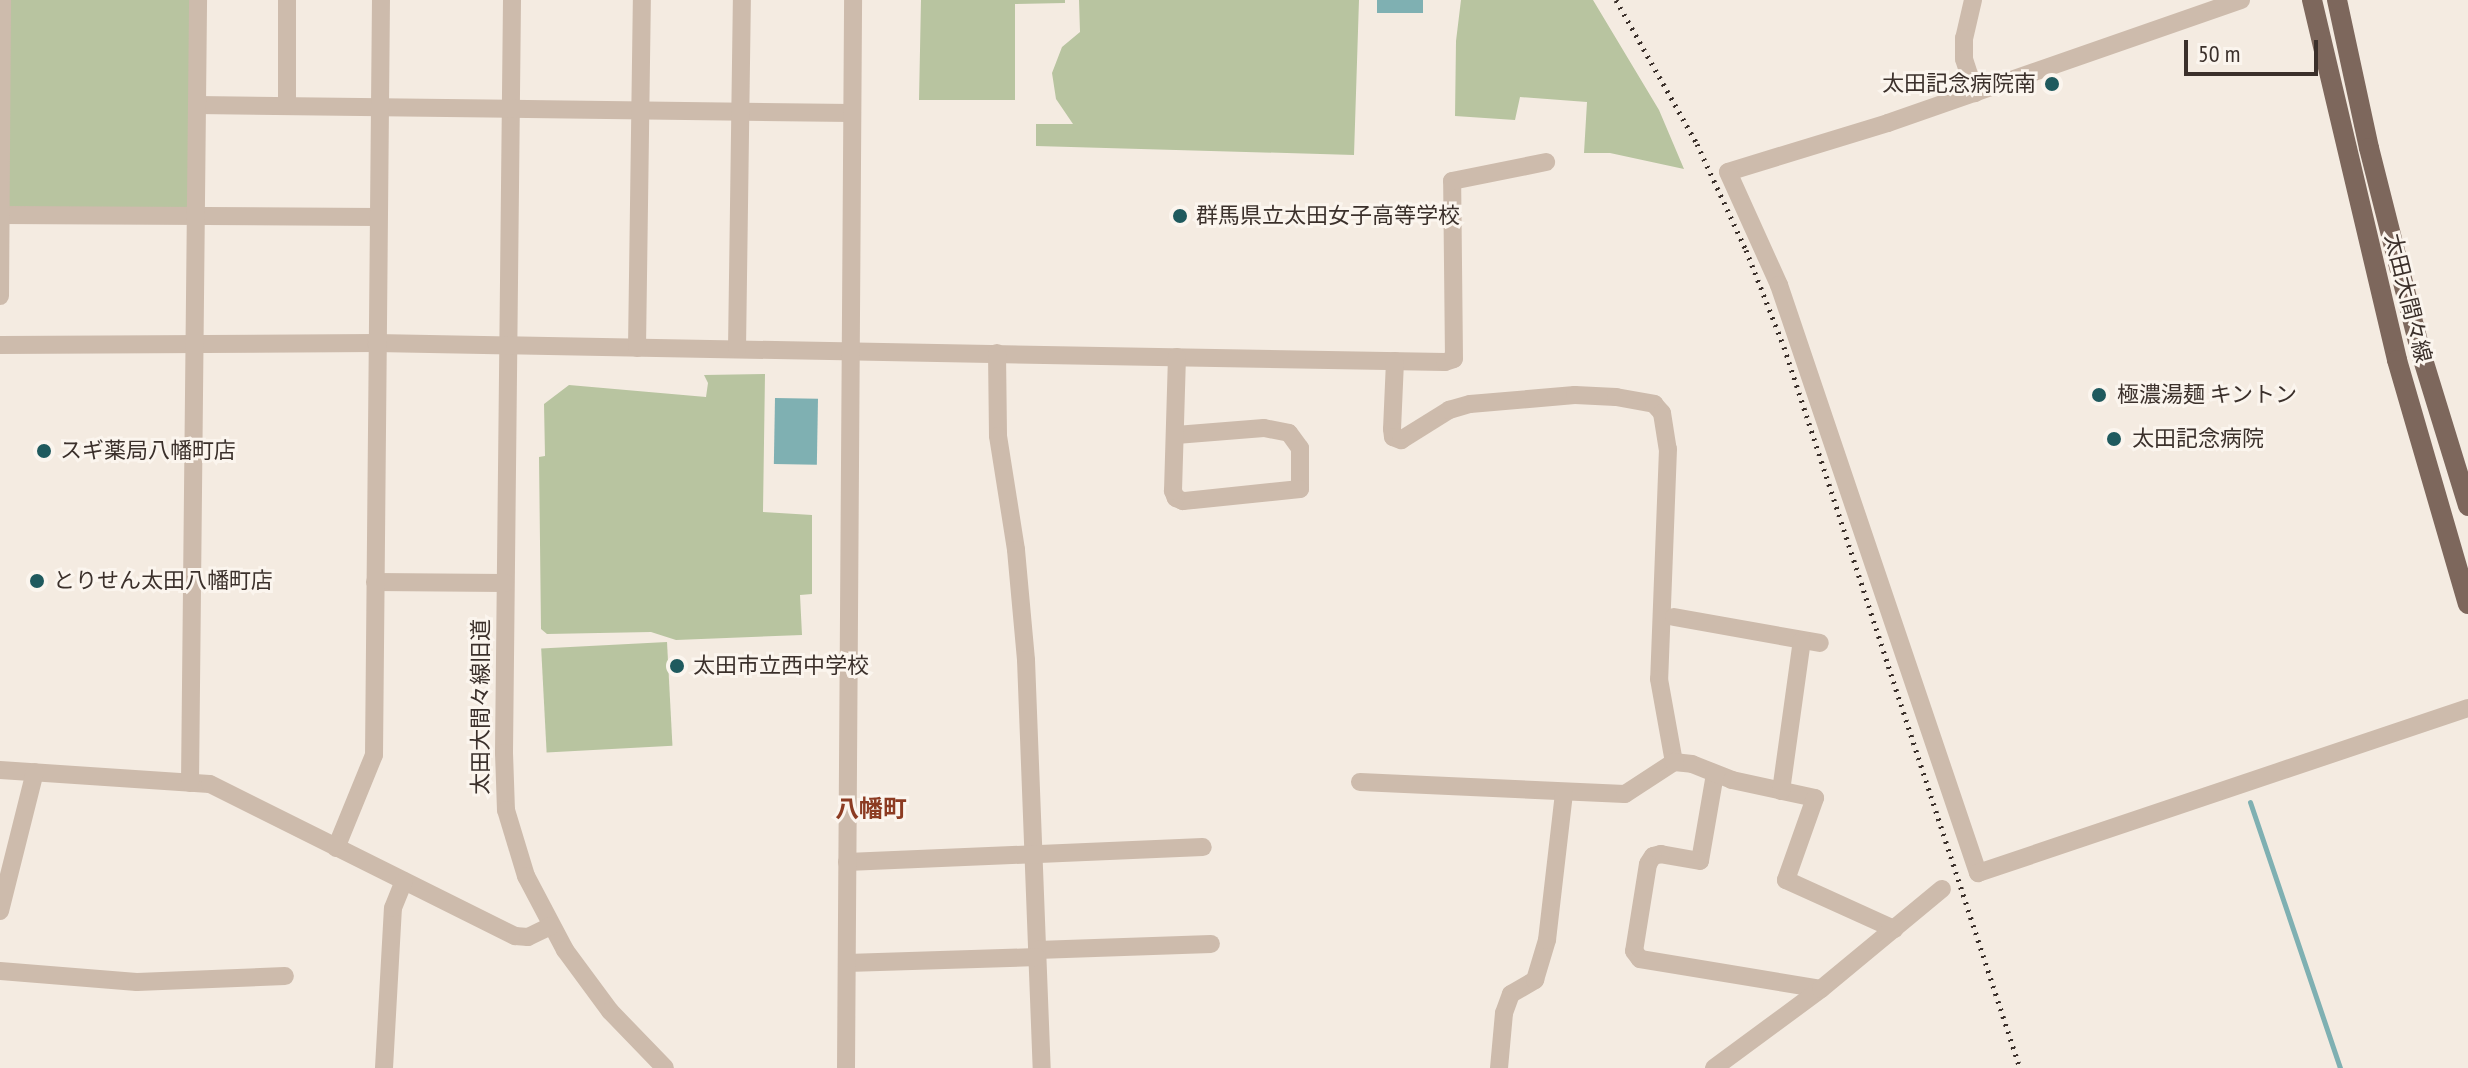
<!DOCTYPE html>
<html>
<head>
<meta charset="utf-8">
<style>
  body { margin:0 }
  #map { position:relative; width:2468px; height:1068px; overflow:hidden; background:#f4ebe1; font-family:"PT Sans Narrow","Noto Sans JP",sans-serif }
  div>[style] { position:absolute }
  .green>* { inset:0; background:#b8c4a0; transform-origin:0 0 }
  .water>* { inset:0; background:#7fb0b2; transform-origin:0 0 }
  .stream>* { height:5px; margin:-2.5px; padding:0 2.5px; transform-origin:2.5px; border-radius:2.5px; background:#7fb0b2 }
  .minor>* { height:18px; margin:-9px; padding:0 9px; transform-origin:9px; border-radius:9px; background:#cdbbac }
  .major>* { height:20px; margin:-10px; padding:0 10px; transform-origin:10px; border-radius:10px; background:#7d675c }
  .rail>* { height:5px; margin-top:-2.5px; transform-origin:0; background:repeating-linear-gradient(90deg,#3b302b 0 2px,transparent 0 8px) }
  .dots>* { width:22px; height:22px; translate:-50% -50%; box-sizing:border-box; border:4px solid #fbf5ee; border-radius:50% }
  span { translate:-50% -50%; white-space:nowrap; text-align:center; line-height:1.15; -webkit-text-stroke:6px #fbf5ee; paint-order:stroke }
  .poi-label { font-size:22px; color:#3b302b }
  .right { translate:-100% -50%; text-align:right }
  .left { translate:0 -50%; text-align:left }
  .street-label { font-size:22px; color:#3b302b }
  .neighbourhood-label { font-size:24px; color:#8c3b22; font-weight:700 }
  .scale { position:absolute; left:2184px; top:40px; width:134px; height:36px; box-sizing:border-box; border:4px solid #3b302b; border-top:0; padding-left:10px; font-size:24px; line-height:28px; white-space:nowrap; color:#3b302b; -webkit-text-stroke:6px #fbf5ee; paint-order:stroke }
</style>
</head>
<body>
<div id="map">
  <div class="green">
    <i style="left:2px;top:0;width:196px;height:215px"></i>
    <i style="clip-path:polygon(921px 0,1065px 0,1065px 3px,1015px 4px,1015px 100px,919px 100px)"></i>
    <i style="clip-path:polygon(1079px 0,1359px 0,1354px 155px,1036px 146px,1036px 124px,1073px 124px,1056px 99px,1052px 73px,1062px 47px,1080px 32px)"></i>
    <i style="clip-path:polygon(1461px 0,1593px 0,1659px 110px,1684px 169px,1610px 153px,1584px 153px,1587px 102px,1520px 97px,1515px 120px,1455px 116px,1456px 41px)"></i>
    <i style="clip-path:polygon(765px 374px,763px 512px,812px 515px,812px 594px,800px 595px,802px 635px,676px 640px,651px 632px,547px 634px,541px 629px,539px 457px,545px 456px,544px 404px,569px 385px,706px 397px,708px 383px,704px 375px)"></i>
    <i style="left:667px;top:642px;width:104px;height:126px;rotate:87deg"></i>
  </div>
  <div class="water">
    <i style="left:1377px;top:0;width:46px;height:13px"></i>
    <i style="left:775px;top:398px;width:43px;height:66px;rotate:1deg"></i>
  </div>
  <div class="stream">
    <i style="left:2250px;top:802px;width:281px;rotate:71.3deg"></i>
  </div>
  <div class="minor">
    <i style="left:512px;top:0;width:753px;rotate:90.61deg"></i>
    <i style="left:504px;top:753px;width:57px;rotate:88deg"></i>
    <i style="left:506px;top:810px;width:69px;rotate:73.1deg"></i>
    <i style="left:526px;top:876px;width:84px;rotate:62.2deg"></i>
    <i style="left:565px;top:950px;width:76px;rotate:53.6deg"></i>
    <i style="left:610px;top:1011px;width:79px;rotate:46deg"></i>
    <i style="left:1973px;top:0;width:39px;rotate:103deg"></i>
    <i style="left:1964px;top:38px;width:21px;rotate:90deg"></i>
    <i style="left:1964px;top:59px;width:36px;rotate:72deg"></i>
    <i style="left:2241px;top:0;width:374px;rotate:160.8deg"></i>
    <i style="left:1888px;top:123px;width:167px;rotate:163deg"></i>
    <i style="left:1728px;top:172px;width:124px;rotate:65.7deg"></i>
    <i style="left:1779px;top:285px;width:621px;rotate:71.3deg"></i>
    <i style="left:1978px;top:873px;width:517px;rotate:-18.61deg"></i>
    <i style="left:197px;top:105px;width:655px;rotate:0.7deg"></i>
    <i style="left:287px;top:106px;width:106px;rotate:-90deg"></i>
    <i style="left:1px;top:215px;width:377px;rotate:0.3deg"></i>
    <i style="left:0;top:296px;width:296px;rotate:-89.6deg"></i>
    <i style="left:0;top:345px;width:376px;rotate:-0.3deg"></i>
    <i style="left:376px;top:343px;width:1069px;rotate:1.02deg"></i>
    <i style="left:1445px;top:362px;width:9px;rotate:-18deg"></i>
    <i style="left:1454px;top:359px;width:178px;rotate:-90.6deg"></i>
    <i style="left:1452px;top:181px;width:96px;rotate:-11.4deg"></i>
    <i style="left:637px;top:348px;width:348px;rotate:-89.2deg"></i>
    <i style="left:737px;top:349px;width:349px;rotate:-89.2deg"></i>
    <i style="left:997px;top:353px;width:83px;rotate:89.3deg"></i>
    <i style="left:998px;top:436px;width:115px;rotate:81deg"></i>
    <i style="left:1016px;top:550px;width:110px;rotate:84.8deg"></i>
    <i style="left:1026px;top:660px;width:408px;rotate:87.8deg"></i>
    <i style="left:1395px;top:361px;width:68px;rotate:92.5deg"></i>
    <i style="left:1392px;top:429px;width:8px;rotate:83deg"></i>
    <i style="left:1393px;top:437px;width:9px;rotate:21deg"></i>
    <i style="left:1401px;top:440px;width:57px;rotate:-32deg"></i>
    <i style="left:1449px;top:410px;width:22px;rotate:-16deg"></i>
    <i style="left:1470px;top:404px;width:105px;rotate:-4.9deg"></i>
    <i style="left:1575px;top:395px;width:41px;rotate:2.8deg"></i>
    <i style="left:1616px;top:397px;width:39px;rotate:10deg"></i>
    <i style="left:1654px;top:404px;width:12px;rotate:48deg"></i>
    <i style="left:1662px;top:413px;width:36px;rotate:81deg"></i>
    <i style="left:1668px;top:449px;width:230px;rotate:92.2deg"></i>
    <i style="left:1659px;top:679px;width:84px;rotate:79.8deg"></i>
    <i style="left:1176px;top:435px;width:88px;rotate:-4.5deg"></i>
    <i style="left:1264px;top:428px;width:25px;rotate:11deg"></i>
    <i style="left:1289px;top:433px;width:19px;rotate:54deg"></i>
    <i style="left:1300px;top:448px;width:41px;rotate:90deg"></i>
    <i style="left:1300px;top:489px;width:118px;rotate:174.1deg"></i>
    <i style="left:1183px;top:501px;width:8px;rotate:-157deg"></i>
    <i style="left:1176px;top:498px;width:8px;rotate:-113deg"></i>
    <i style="left:1173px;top:491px;width:134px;rotate:-88.3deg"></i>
    <i style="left:375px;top:582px;width:130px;rotate:0.4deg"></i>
    <i style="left:1674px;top:617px;width:148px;rotate:10.1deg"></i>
    <i style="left:0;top:770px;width:210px;rotate:3.8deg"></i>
    <i style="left:210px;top:784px;width:341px;rotate:26.5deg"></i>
    <i style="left:515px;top:936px;width:13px;rotate:4deg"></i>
    <i style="left:528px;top:937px;width:25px;rotate:-26deg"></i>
    <i style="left:1715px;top:774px;width:88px;rotate:99.8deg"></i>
    <i style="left:1700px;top:861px;width:40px;rotate:-170deg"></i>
    <i style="left:1661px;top:854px;width:8px;rotate:166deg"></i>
    <i style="left:1653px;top:856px;width:9px;rotate:122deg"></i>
    <i style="left:1648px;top:864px;width:88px;rotate:99.1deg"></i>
    <i style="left:1634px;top:951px;width:10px;rotate:53deg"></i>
    <i style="left:1640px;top:959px;width:183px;rotate:9.4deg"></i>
    <i style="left:1360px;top:782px;width:265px;rotate:2.6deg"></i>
    <i style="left:1625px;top:794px;width:59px;rotate:-33.1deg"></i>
    <i style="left:1674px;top:762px;width:18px;rotate:6deg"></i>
    <i style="left:1692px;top:764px;width:43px;rotate:21.8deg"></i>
    <i style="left:1732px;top:780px;width:85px;rotate:12.2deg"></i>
    <i style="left:1815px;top:798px;width:87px;rotate:109.5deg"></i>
    <i style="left:1786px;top:880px;width:119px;rotate:24.4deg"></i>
    <i style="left:190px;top:783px;width:783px;rotate:-89.41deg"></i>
    <i style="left:1781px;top:791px;width:152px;rotate:-82.1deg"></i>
    <i style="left:336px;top:848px;width:100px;rotate:-67.8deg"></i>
    <i style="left:374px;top:755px;width:755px;rotate:-89.47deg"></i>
    <i style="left:847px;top:862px;width:356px;rotate:-2.4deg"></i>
    <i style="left:0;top:911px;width:143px;rotate:-75.9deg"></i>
    <i style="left:1037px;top:950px;width:174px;rotate:-2deg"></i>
    <i style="left:847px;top:963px;width:190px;rotate:-1.8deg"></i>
    <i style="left:0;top:971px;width:137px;rotate:4.6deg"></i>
    <i style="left:137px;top:982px;width:148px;rotate:-2.3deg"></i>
    <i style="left:384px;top:1068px;width:160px;rotate:-86.8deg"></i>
    <i style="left:393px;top:908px;width:29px;rotate:-68deg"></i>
    <i style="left:846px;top:1068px;width:1068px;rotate:-89.62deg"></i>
    <i style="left:1499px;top:1068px;width:55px;rotate:-84.8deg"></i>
    <i style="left:1504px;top:1013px;width:20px;rotate:-70deg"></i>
    <i style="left:1511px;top:994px;width:28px;rotate:-30deg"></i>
    <i style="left:1535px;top:980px;width:42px;rotate:-73.3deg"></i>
    <i style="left:1547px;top:940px;width:148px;rotate:-83.4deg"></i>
    <i style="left:1714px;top:1068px;width:133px;rotate:-36.4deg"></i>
    <i style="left:1821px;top:989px;width:157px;rotate:-39.6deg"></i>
  </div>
  <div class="major">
    <i style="left:2312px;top:0;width:370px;rotate:76.7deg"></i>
    <i style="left:2397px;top:360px;width:254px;rotate:73.8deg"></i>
    <i style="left:2337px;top:0;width:151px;rotate:77.8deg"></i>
    <i style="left:2369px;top:148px;width:211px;rotate:75.8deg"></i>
    <i style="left:2421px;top:353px;width:160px;rotate:72.9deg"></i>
  </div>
  <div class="rail">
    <i style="left:1616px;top:0;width:165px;rotate:60.6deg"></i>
    <i style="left:1697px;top:144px;width:117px;rotate:65.2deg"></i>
    <i style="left:1746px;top:250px;width:104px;rotate:68.6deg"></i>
    <i style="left:1784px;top:347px;width:759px;rotate:71.88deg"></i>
  </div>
  <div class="dots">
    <i style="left:2052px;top:84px;background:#1f5a5e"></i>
    <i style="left:1180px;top:216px;background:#1f5a5e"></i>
    <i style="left:2099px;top:395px;background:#1f5a5e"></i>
    <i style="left:2114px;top:439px;background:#1f5a5e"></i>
    <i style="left:44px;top:451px;background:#1f5a5e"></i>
    <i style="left:37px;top:581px;background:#1f5a5e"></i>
    <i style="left:677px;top:666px;background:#1f5a5e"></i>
  </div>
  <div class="poi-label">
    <span class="right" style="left:2036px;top:84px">太田記念病院南</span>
    <span class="left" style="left:1196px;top:216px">群馬県立太田女子高等学校</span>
    <span class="left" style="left:2117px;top:395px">極濃湯麺 キントン</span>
    <span class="left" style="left:2132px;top:439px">太田記念病院</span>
    <span class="left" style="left:60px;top:451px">スギ薬局八幡町店</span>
    <span class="left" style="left:53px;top:581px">とりせん太田八幡町店</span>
    <span class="left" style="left:693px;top:666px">太田市立西中学校</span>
  </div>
  <div class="street-label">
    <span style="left:2408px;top:298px;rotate:76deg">太田大間々線</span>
    <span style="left:481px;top:707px;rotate:-90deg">太田大間々線旧道</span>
  </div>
  <div class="neighbourhood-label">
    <span style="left:871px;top:809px">八幡町</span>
  </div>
  <div class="scale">50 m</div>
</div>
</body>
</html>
